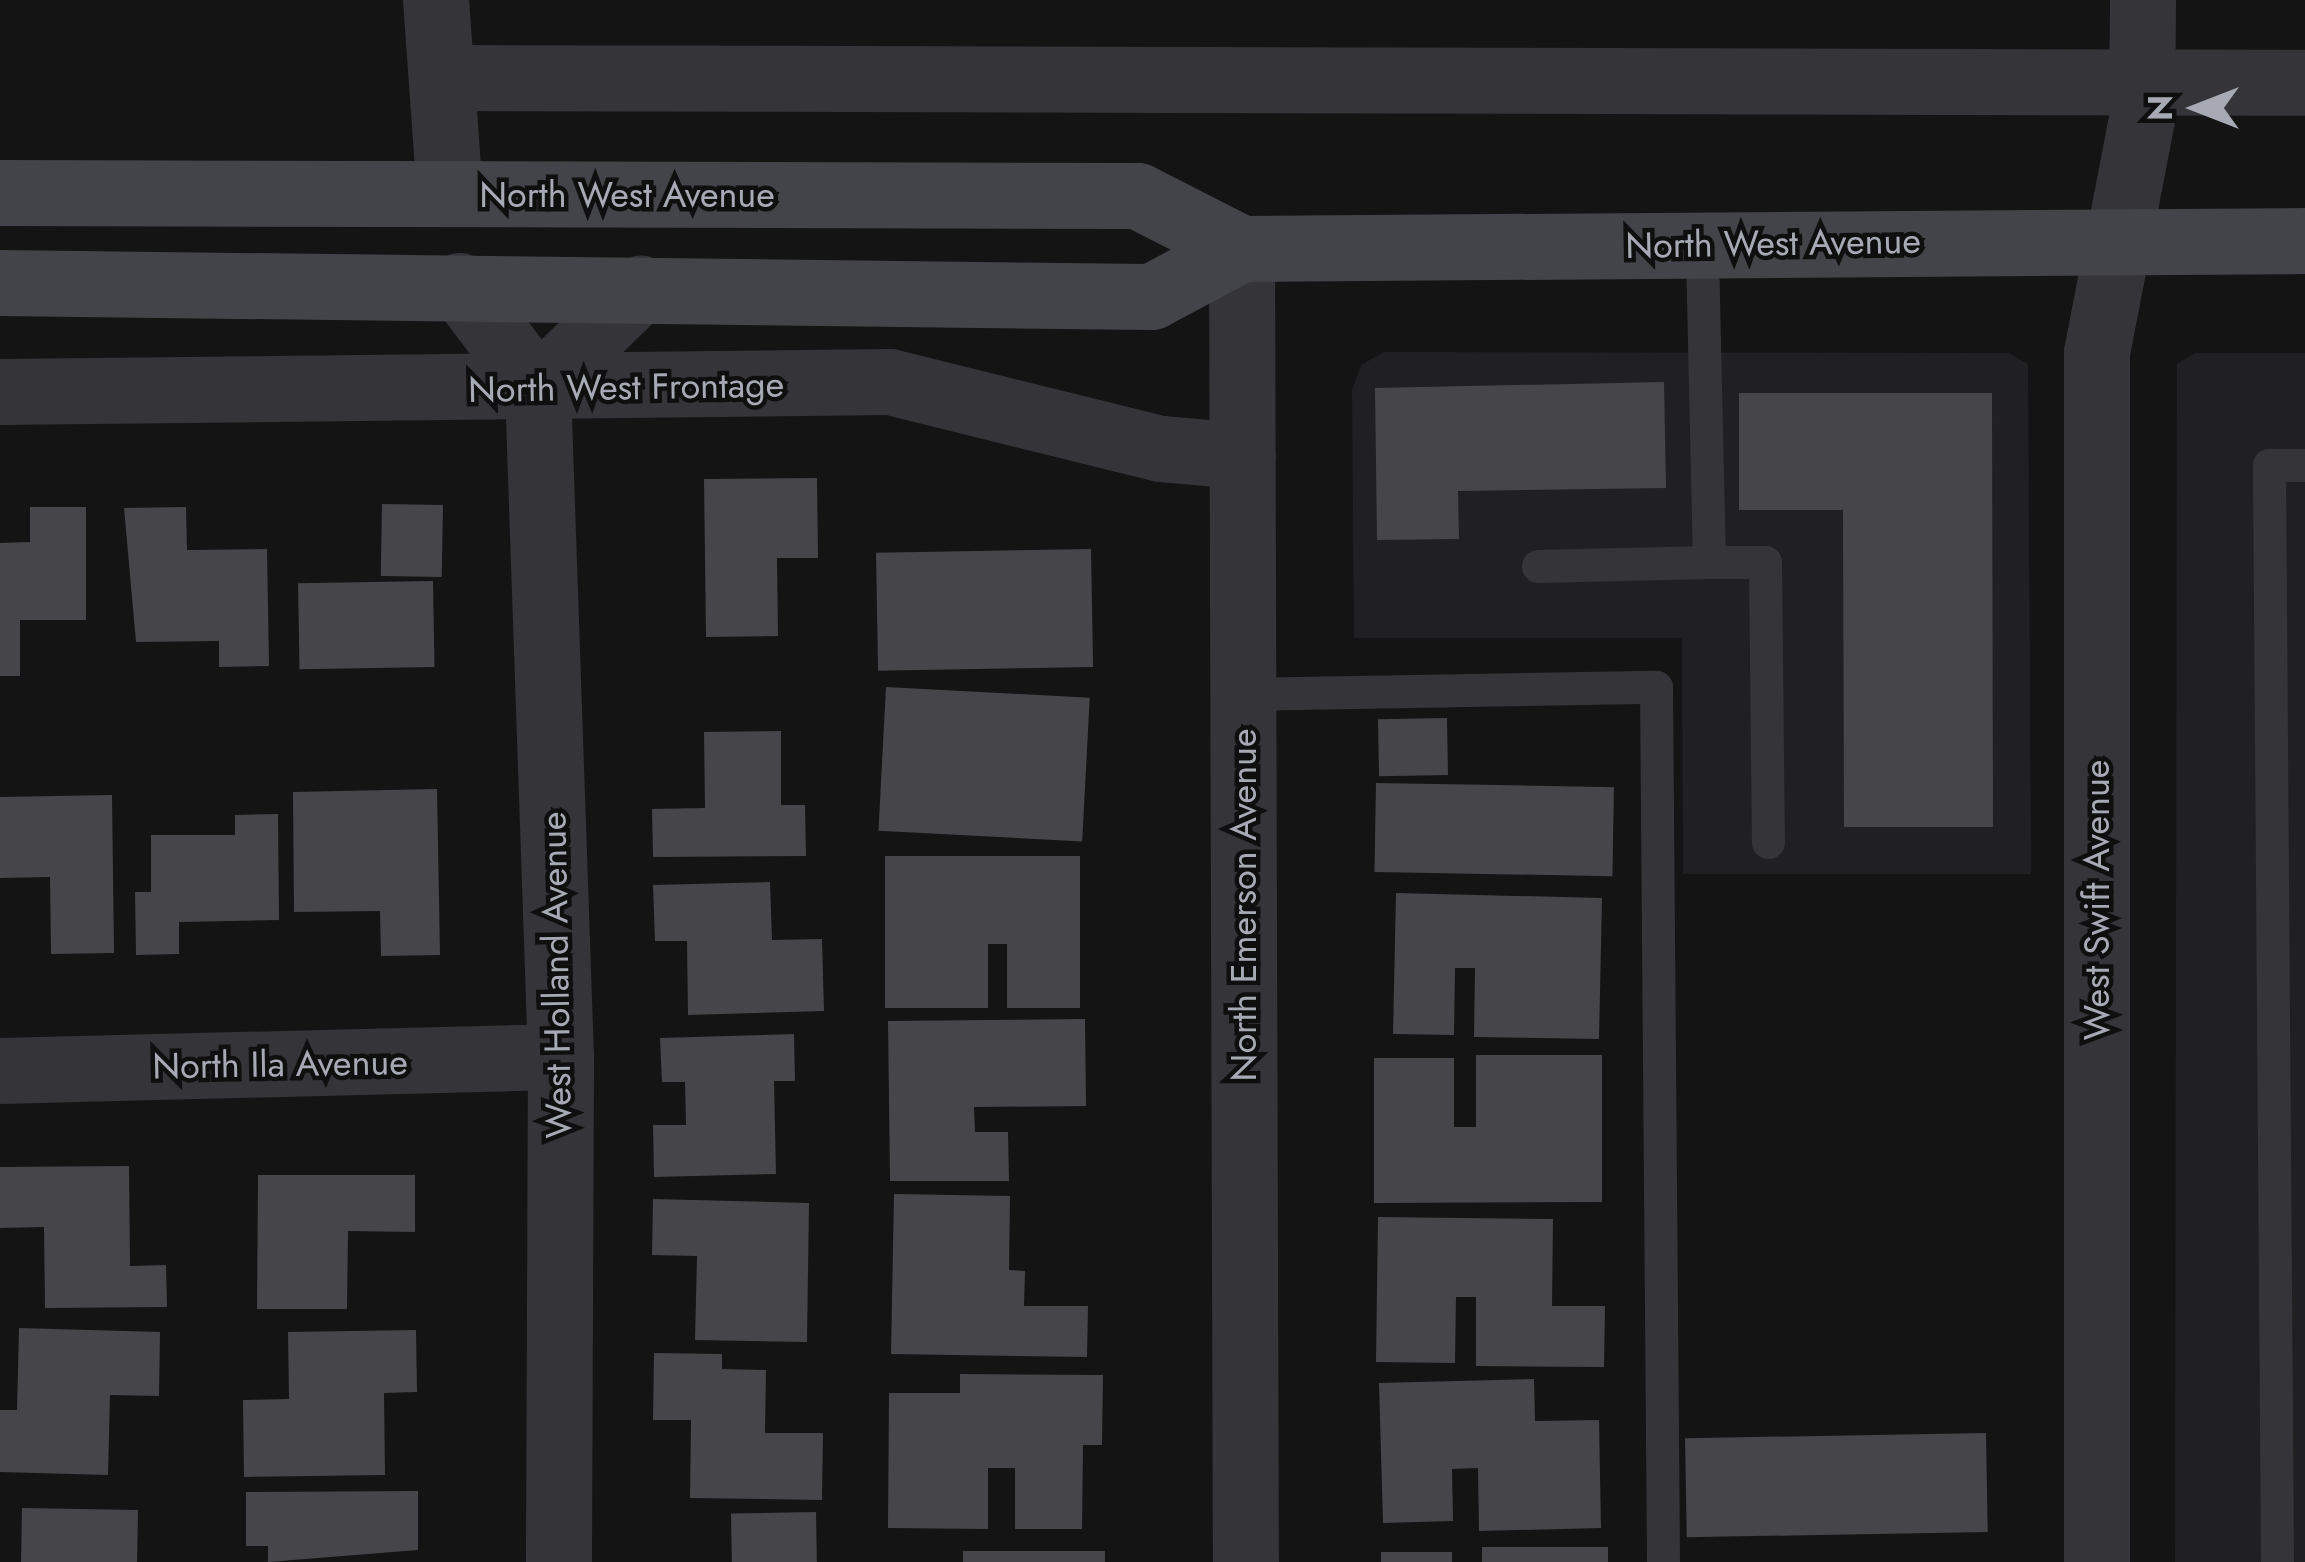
<!DOCTYPE html>
<html>
<head>
<meta charset="utf-8">
<style>
  body { margin:0 }
  #map { position:relative; width:2305px; height:1562px; overflow:hidden; background:#141415; font-family:Jost,sans-serif }
  div>[style] { position:absolute }
  .built>* { inset:0; background:#202022 }
  .building>* { inset:0; background:#46464a; transform-origin:0 0 }
  .service>* { height:33px; margin:-16.5px; padding:0 16.5px; transform-origin:16.5px; border-radius:16.5px; background:#353539 }
  .minor>* { height:66px; margin:-33px; padding:0 33px; transform-origin:33px; border-radius:33px; background:#353539 }
  .tertiary>* { height:66px; margin:-33px; padding:0 33px; transform-origin:33px; border-radius:33px; background:#353539 }
  .secondary>* { height:66px; margin:-33px; padding:0 33px; transform-origin:33px; border-radius:33px; background:#434449 }
  span { translate:-50% -50%; white-space:nowrap; text-align:center; line-height:1.15; -webkit-text-stroke:9px #0f0f10; paint-order:stroke }
  .street-label { font-size:36px; color:#a7aab4 }
  .north { position:absolute; left:2137px; top:48px; width:120px; height:120px; -webkit-text-stroke:9px #0f0f10; paint-order:stroke; rotate:270deg; font-size:33px; font-weight:700; line-height:48px; text-align:center; color:#a7aab4 }
  .north::after { content:''; display:block; margin:auto; width:42px; height:54px; background:#a7aab4; clip-path:polygon(50% 0,100% 100%,50% 72%,0 100%) }
</style>
</head>
<body>
<div id="map">
  <div class="built">
    <i style="clip-path:polygon(1384px 352px,2009px 353px,2028px 364px,2031px 874px,1683px 874px,1682px 638px,1354px 638px,1352px 390px,1361px 365px)"></i>
    <i style="clip-path:polygon(2195px 353px,2305px 353px,2305px 1562px,2175px 1562px,2177px 364px)"></i>
  </div>
  <div class="building">
    <i style="clip-path:polygon(1664px 382px,1666px 488px,1458px 491px,1459px 539px,1377px 540px,1375px 388px)"></i>
    <i style="clip-path:polygon(1739px 393px,1992px 393px,1993px 827px,1844px 827px,1843px 510px,1739px 510px)"></i>
    <i style="clip-path:polygon(817px 478px,818px 558px,777px 558px,778px 636px,706px 637px,704px 479px)"></i>
    <i style="left:382px;top:504px;width:61px;height:72px;rotate:1deg"></i>
    <i style="clip-path:polygon(30px 507px,86px 507px,86px 620px,20px 620px,20px 676px,0 676px,0 543px,30px 542px)"></i>
    <i style="clip-path:polygon(186px 507px,187px 550px,267px 549px,269px 666px,219px 667px,219px 641px,136px 642px,124px 508px)"></i>
    <i style="left:1091px;top:549px;width:118px;height:215px;rotate:89deg"></i>
    <i style="left:433px;top:581px;width:86px;height:135px;rotate:89deg"></i>
    <i style="left:886px;top:687px;width:204px;height:144px;rotate:3deg"></i>
    <i style="left:1447px;top:718px;width:57px;height:69px;rotate:89deg"></i>
    <i style="clip-path:polygon(781px 731px,781px 805px,805px 805px,806px 856px,653px 857px,652px 809px,705px 808px,704px 732px)"></i>
    <i style="left:1376px;top:783px;width:238px;height:89px;rotate:1deg"></i>
    <i style="clip-path:polygon(437px 789px,440px 955px,381px 956px,380px 911px,294px 912px,293px 792px)"></i>
    <i style="clip-path:polygon(112px 795px,114px 953px,51px 954px,50px 877px,0 878px,0 797px)"></i>
    <i style="clip-path:polygon(278px 814px,279px 920px,179px 922px,179px 954px,136px 955px,135px 892px,151px 892px,151px 835px,235px 835px,235px 815px)"></i>
    <i style="clip-path:polygon(885px 856px,1080px 856px,1080px 1008px,1007px 1008px,1007px 944px,988px 944px,988px 1008px,885px 1008px)"></i>
    <i style="clip-path:polygon(770px 882px,772px 940px,822px 939px,824px 1011px,688px 1015px,687px 941px,655px 941px,653px 885px)"></i>
    <i style="clip-path:polygon(1396px 893px,1602px 898px,1599px 1039px,1474px 1037px,1475px 968px,1455px 968px,1454px 1035px,1393px 1034px)"></i>
    <i style="clip-path:polygon(1085px 1019px,1086px 1106px,974px 1107px,975px 1132px,1008px 1132px,1009px 1181px,890px 1181px,888px 1021px)"></i>
    <i style="clip-path:polygon(794px 1034px,795px 1081px,774px 1081px,776px 1174px,654px 1177px,653px 1125px,686px 1125px,685px 1082px,662px 1082px,660px 1038px)"></i>
    <i style="clip-path:polygon(1476px 1055px,1602px 1055px,1602px 1202px,1374px 1203px,1374px 1058px,1454px 1058px,1454px 1127px,1476px 1127px)"></i>
    <i style="clip-path:polygon(129px 1166px,130px 1266px,166px 1265px,167px 1307px,45px 1308px,44px 1227px,0 1228px,0 1167px)"></i>
    <i style="clip-path:polygon(258px 1175px,415px 1175px,415px 1232px,348px 1231px,347px 1309px,257px 1309px)"></i>
    <i style="clip-path:polygon(894px 1194px,1010px 1196px,1009px 1270px,1025px 1271px,1024px 1306px,1088px 1306px,1087px 1357px,891px 1354px)"></i>
    <i style="clip-path:polygon(653px 1199px,809px 1203px,807px 1342px,695px 1340px,697px 1256px,652px 1255px)"></i>
    <i style="clip-path:polygon(1378px 1217px,1553px 1219px,1552px 1306px,1605px 1306px,1604px 1367px,1476px 1366px,1476px 1297px,1456px 1297px,1455px 1363px,1376px 1362px)"></i>
    <i style="clip-path:polygon(19px 1328px,160px 1332px,159px 1396px,110px 1395px,108px 1475px,0 1472px,0 1410px,17px 1410px)"></i>
    <i style="clip-path:polygon(416px 1330px,417px 1392px,384px 1393px,385px 1475px,244px 1477px,243px 1400px,289px 1399px,288px 1332px)"></i>
    <i style="clip-path:polygon(654px 1353px,722px 1354px,722px 1369px,766px 1370px,765px 1433px,823px 1433px,822px 1500px,690px 1498px,691px 1420px,653px 1420px)"></i>
    <i style="clip-path:polygon(960px 1374px,1103px 1375px,1102px 1445px,1083px 1445px,1082px 1529px,1015px 1529px,1015px 1468px,988px 1468px,988px 1529px,888px 1528px,889px 1393px,960px 1393px)"></i>
    <i style="clip-path:polygon(1534px 1379px,1535px 1421px,1599px 1420px,1601px 1528px,1479px 1531px,1478px 1468px,1452px 1469px,1453px 1521px,1383px 1523px,1379px 1383px)"></i>
    <i style="left:1986px;top:1433px;width:99px;height:301px;rotate:89deg"></i>
    <i style="clip-path:polygon(418px 1491px,418px 1550px,268px 1562px,268px 1546px,246px 1546px,246px 1492px)"></i>
    <i style="left:22px;top:1508px;width:116px;height:54px;rotate:1deg"></i>
    <i style="left:816px;top:1512px;width:50px;height:85px;rotate:89deg"></i>
    <i style="left:1482px;top:1547px;width:126px;height:15px"></i>
    <i style="left:963px;top:1551px;width:142px;height:11px"></i>
    <i style="left:1381px;top:1552px;width:71px;height:10px"></i>
  </div>
  <div class="service">
    <i style="left:1709px;top:562px;width:56px"></i>
    <i style="left:1765px;top:562px;width:280px;rotate:89.4deg"></i>
    <i style="left:1538px;top:566px;width:171px;rotate:-1.3deg"></i>
    <i style="left:1709px;top:562px;width:318px;rotate:-91.3deg"></i>
    <i style="left:1243px;top:694px;width:413px;rotate:-1deg"></i>
    <i style="left:1656px;top:687px;width:875px;rotate:89.54deg"></i>
    <i style="left:2277px;top:1562px;width:1097px;rotate:-90.42deg"></i>
    <i style="left:2269px;top:465px;width:36px"></i>
  </div>
  <div class="minor">
    <i style="left:436px;top:0;width:194px;rotate:85.9deg"></i>
    <i style="left:449px;top:78px;width:1856px;rotate:0.15deg"></i>
    <i style="left:460px;top:286px;width:129px;rotate:52.9deg"></i>
    <i style="left:538px;top:389px;width:668px;rotate:88.03deg"></i>
    <i style="left:561px;top:1057px;width:505px;rotate:90.23deg"></i>
    <i style="left:538px;top:389px;width:144px;rotate:-44.2deg"></i>
    <i style="left:0;top:392px;width:890px;rotate:-0.64deg"></i>
    <i style="left:890px;top:382px;width:279px;rotate:13.9deg"></i>
    <i style="left:1161px;top:449px;width:82px;rotate:4.9deg"></i>
    <i style="left:0;top:1071px;width:561px;rotate:-1.43deg"></i>
    <i style="left:2097px;top:1562px;width:1209px;rotate:-90deg"></i>
    <i style="left:2097px;top:353px;width:238px;rotate:-79.1deg"></i>
    <i style="left:2142px;top:119px;width:119px;rotate:-89.5deg"></i>
  </div>
  <div class="tertiary">
    <i style="left:1242px;top:249px;width:1313px;rotate:89.83deg"></i>
  </div>
  <div class="secondary">
    <i style="left:0;top:193px;width:1138px;rotate:0.15deg"></i>
    <i style="left:1138px;top:196px;width:117px;rotate:27deg"></i>
    <i style="left:1242px;top:249px;width:1063px;rotate:-0.43deg"></i>
    <i style="left:0;top:283px;width:1152px;rotate:0.7deg"></i>
    <i style="left:1152px;top:297px;width:102px;rotate:-28.1deg"></i>
  </div>
  <div class="street-label">
    <span style="left:627px;top:195px">North West Avenue</span>
    <span style="left:1773px;top:243px;rotate:-1deg">North West Avenue</span>
    <span style="left:626px;top:387px;rotate:-1deg">North West Frontage</span>
    <span style="left:2097px;top:900px;rotate:-90deg">West Swift Avenue</span>
    <span style="left:1244px;top:905px;rotate:-90deg">North Emerson Avenue</span>
    <span style="left:556px;top:975px;rotate:-91deg">West Holland Avenue</span>
    <span style="left:280px;top:1064px;rotate:-1deg">North Ila Avenue</span>
  </div>
  <div class="north">N</div>
</div>
</body>
</html>
